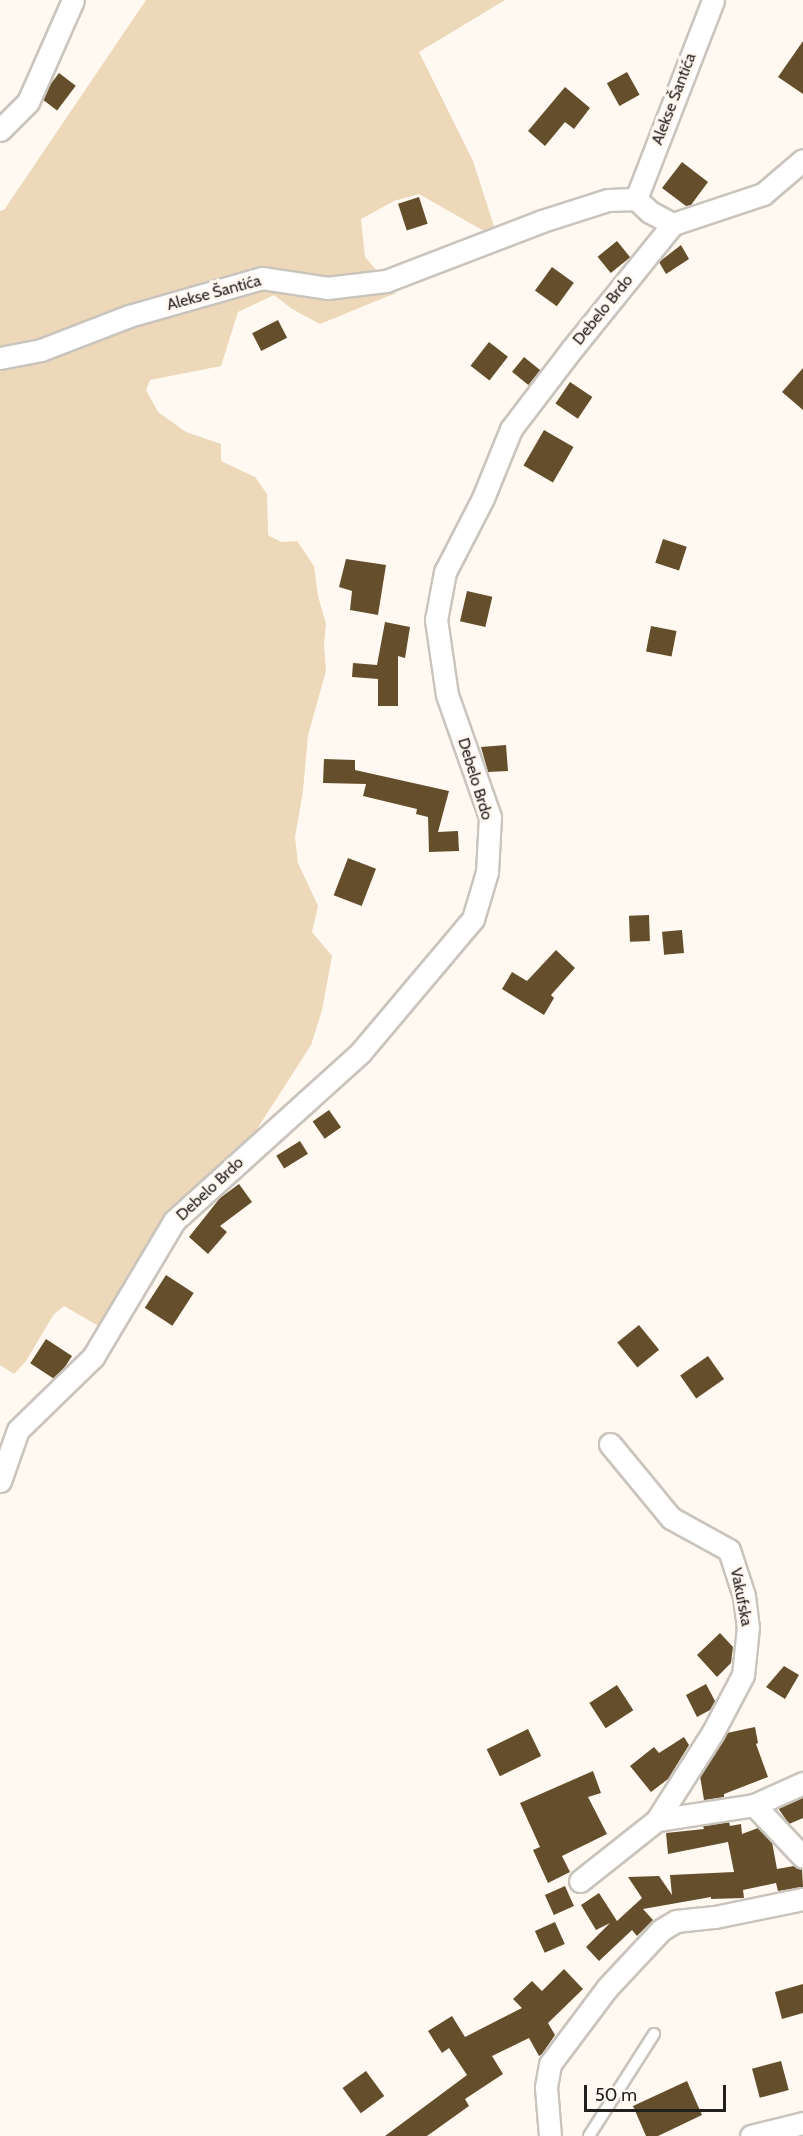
<!DOCTYPE html>
<html>
<head>
<meta charset="utf-8">
<style>
  body { margin:0 }
  #map { position:relative; width:803px; height:2136px; overflow:hidden; background:#fff9f1; font-family:Cabin,sans-serif }
  div>[style] { position:absolute }
  .green>* { inset:0; background:#eed8ba }
  .building>* { inset:0; background:#654e2b; transform-origin:0 0 }
  .roads { filter:drop-shadow(2px 0 #c9c4bc) drop-shadow(-2px 0 #c9c4bc) drop-shadow(0 2px #c9c4bc) drop-shadow(0 -2px #c9c4bc) }
  .lane>* { height:10px; margin:-5px; padding:0 5px; transform-origin:5px; border-radius:5px; background:#fff }
  .street>* { height:21px; margin:-10.5px; padding:0 10.5px; transform-origin:10.5px; border-radius:10.5px; background:#fff }
  span { translate:-50% -50%; white-space:nowrap; text-align:center; line-height:1.15; -webkit-text-stroke:6px #fff9f1; paint-order:stroke }
  .street-label { font-size:16px; color:#22201d }
  .scale { position:absolute; left:584px; top:2085px; width:142px; height:27px; box-sizing:border-box; border:3px solid #22201d; border-top:0; padding-left:8px; font-size:18px; line-height:21px; white-space:nowrap; color:#22201d; -webkit-text-stroke:4px #fff9f1; paint-order:stroke }
</style>
</head>
<body>
<div id="map">
  <div class="green">
    <i style="clip-path:polygon(146px 0,505px 0,419px 52px,473px 161px,498px 239px,419px 194px,394px 201px,361px 219px,365px 257px,396px 293px,320px 324px,292px 309px,274px 295px,238px 312px,221px 366px,150px 380px,146px 390px,158px 412px,186px 432px,221px 444px,221px 461px,255px 477px,267px 494px,268px 535px,281px 542px,297px 541px,314px 566px,318px 596px,326px 624px,324px 645px,326px 671px,308px 735px,303px 791px,295px 837px,298px 863px,318px 906px,312px 932px,332px 956px,322px 1010px,311px 1045px,239px 1157px,102px 1328px,64px 1306px,54px 1314px,26px 1361px,14px 1374px,0 1365px,0 211px,4px 210px)"></i>
  </div>
  <div class="building">
    <i style="clip-path:polygon(803px 41px,803px 94px,778px 77px)"></i>
    <i style="left:627px;top:72px;width:26px;height:23px;rotate:61deg"></i>
    <i style="left:59px;top:73px;width:21px;height:31px;rotate:37deg"></i>
    <i style="clip-path:polygon(565px 87px,590px 108px,574px 129px,565px 122px,545px 146px,528px 131px)"></i>
    <i style="clip-path:polygon(682px 162px,708px 182px,691px 205px,686px 206px,662px 188px)"></i>
    <i style="left:419px;top:197px;width:28px;height:22px;rotate:72deg"></i>
    <i style="left:617px;top:241px;width:21px;height:25px;rotate:51deg"></i>
    <i style="clip-path:polygon(681px 245px,689px 259px,666px 274px,659px 262px)"></i>
    <i style="left:552px;top:267px;width:27px;height:29px;rotate:36deg"></i>
    <i style="left:278px;top:320px;width:20px;height:29px;rotate:63deg"></i>
    <i style="left:489px;top:342px;width:24px;height:30px;rotate:38deg"></i>
    <i style="left:524px;top:357px;width:21px;height:19px;rotate:39deg"></i>
    <i style="clip-path:polygon(803px 368px,803px 410px,782px 392px)"></i>
    <i style="left:570px;top:382px;width:27px;height:26px;rotate:34deg"></i>
    <i style="left:544px;top:430px;width:34px;height:41px;rotate:30deg"></i>
    <i style="left:663px;top:539px;width:25px;height:25px;rotate:18deg"></i>
    <i style="clip-path:polygon(346px 559px,386px 565px,378px 615px,350px 610px,352px 591px,339px 587px)"></i>
    <i style="left:467px;top:591px;width:26px;height:31px;rotate:13deg"></i>
    <i style="clip-path:polygon(385px 622px,410px 627px,405px 658px,398px 656px,398px 706px,378px 706px,378px 679px,352px 677px,353px 663px,377px 665px)"></i>
    <i style="left:651px;top:626px;width:26px;height:26px;rotate:11deg"></i>
    <i style="clip-path:polygon(506px 745px,508px 771px,488px 772px,481px 747px)"></i>
    <i style="clip-path:polygon(324px 759px,355px 760px,355px 770px,449px 791px,438px 832px,458px 831px,459px 851px,429px 852px,428px 817px,416px 814px,417px 809px,363px 796px,366px 784px,323px 783px)"></i>
    <i style="left:348px;top:858px;width:30px;height:40px;rotate:21deg"></i>
    <i style="left:649px;top:915px;width:26px;height:20px;rotate:88deg"></i>
    <i style="left:682px;top:930px;width:23px;height:20px;rotate:85deg"></i>
    <i style="clip-path:polygon(556px 950px,575px 968px,551px 995px,554px 998px,544px 1015px,502px 989px,512px 972px,527px 981px)"></i>
    <i style="left:329px;top:1110px;width:21px;height:20px;rotate:55deg"></i>
    <i style="left:300px;top:1141px;width:15px;height:28px;rotate:58deg"></i>
    <i style="clip-path:polygon(239px 1184px,252px 1202px,220px 1226px,227px 1232px,208px 1254px,189px 1237px,220px 1198px)"></i>
    <i style="left:166px;top:1275px;width:33px;height:39px;rotate:33deg"></i>
    <i style="left:639px;top:1325px;width:32px;height:28px;rotate:51deg"></i>
    <i style="left:46px;top:1339px;width:31px;height:29px;rotate:33deg"></i>
    <i style="left:708px;top:1356px;width:28px;height:34px;rotate:55deg"></i>
    <i style="clip-path:polygon(720px 1633px,733px 1647px,731px 1663px,717px 1677px,697px 1655px)"></i>
    <i style="clip-path:polygon(784px 1666px,799px 1675px,785px 1699px,766px 1687px)"></i>
    <i style="clip-path:polygon(706px 1684px,715px 1701px,710px 1710px,697px 1717px,686px 1695px)"></i>
    <i style="left:617px;top:1685px;width:30px;height:33px;rotate:57deg"></i>
    <i style="clip-path:polygon(755px 1727px,758px 1743px,756px 1744px,768px 1777px,724px 1794px,724px 1797px,704px 1800px,700px 1776px,727px 1733px)"></i>
    <i style="left:528px;top:1729px;width:30px;height:46px;rotate:64deg"></i>
    <i style="clip-path:polygon(684px 1737px,689px 1745px,668px 1779px,651px 1792px,630px 1766px,654px 1747px,659px 1753px)"></i>
    <i style="clip-path:polygon(593px 1771px,601px 1793px,588px 1797px,607px 1834px,562px 1856px,570px 1872px,548px 1883px,533px 1850px,540px 1847px,520px 1803px)"></i>
    <i style="clip-path:polygon(803px 1797px,803px 1818px,789px 1824px,778px 1808px)"></i>
    <i style="clip-path:polygon(729px 1822px,730px 1826px,741px 1824px,742px 1834px,758px 1828px,772px 1842px,777px 1869px,794px 1866px,802px 1869px,803px 1887px,778px 1891px,776px 1883px,743px 1890px,744px 1898px,711px 1899px,711px 1897px,643px 1909px,653px 1920px,637px 1936px,632px 1930px,599px 1961px,586px 1947px,610px 1923px,596px 1930px,581px 1905px,599px 1893px,617px 1921px,642px 1898px,628px 1877px,659px 1876px,672px 1895px,670px 1875px,734px 1872px,728px 1842px,668px 1854px,666px 1833px,704px 1829px,703px 1826px)"></i>
    <i style="left:565px;top:1886px;width:22px;height:22px;rotate:66deg"></i>
    <i style="left:555px;top:1922px;width:24px;height:22px;rotate:66deg"></i>
    <i style="clip-path:polygon(564px 1969px,583px 1989px,548px 2023px,555px 2035px,542px 2054px,539px 2056px,529px 2038px,492px 2056px,503px 2074px,465px 2099px,469px 2106px,427px 2136px,385px 2136px,467px 2075px,449px 2048px,442px 2053px,428px 2031px,452px 2016px,465px 2037px,522px 2008px,513px 1999px,532px 1981px,542px 1991px)"></i>
    <i style="clip-path:polygon(803px 1984px,803px 2013px,782px 2019px,775px 1992px)"></i>
    <i style="left:781px;top:2061px;width:30px;height:30px;rotate:75deg"></i>
    <i style="left:366px;top:2071px;width:31px;height:29px;rotate:54deg"></i>
    <i style="clip-path:polygon(687px 2081px,702px 2115px,658px 2136px,646px 2136px,633px 2106px)"></i>
  </div>
  <div class="roads">
    <div class="lane">
      <i style="left:589px;top:2136px;width:121px;rotate:-57.5deg"></i>
    </div>
    <div class="street">
      <i style="left:0;top:130px;width:40px;rotate:-45deg"></i>
      <i style="left:28px;top:102px;width:111px;rotate:-66.2deg"></i>
      <i style="left:636px;top:199px;width:213px;rotate:-68.8deg"></i>
      <i style="left:0;top:358px;width:42px;rotate:-11deg"></i>
      <i style="left:41px;top:350px;width:94px;rotate:-21.1deg"></i>
      <i style="left:129px;top:316px;width:138px;rotate:-15.9deg"></i>
      <i style="left:262px;top:278px;width:66px;rotate:8.7deg"></i>
      <i style="left:327px;top:288px;width:59px;rotate:-6.8deg"></i>
      <i style="left:386px;top:281px;width:167px;rotate:-21deg"></i>
      <i style="left:542px;top:221px;width:69px;rotate:-17.7deg"></i>
      <i style="left:608px;top:200px;width:28px;rotate:-2deg"></i>
      <i style="left:636px;top:199px;width:19px;rotate:43deg"></i>
      <i style="left:650px;top:212px;width:26px;rotate:28deg"></i>
      <i style="left:610px;top:1444px;width:96px;rotate:50.5deg"></i>
      <i style="left:671px;top:1518px;width:66px;rotate:28.9deg"></i>
      <i style="left:729px;top:1550px;width:48px;rotate:71.9deg"></i>
      <i style="left:744px;top:1596px;width:31px;rotate:83deg"></i>
      <i style="left:748px;top:1627px;width:48px;rotate:95.9deg"></i>
      <i style="left:743px;top:1675px;width:64px;rotate:117.8deg"></i>
      <i style="left:713px;top:1732px;width:104px;rotate:122.5deg"></i>
      <i style="left:0;top:1481px;width:54px;rotate:-70.6deg"></i>
      <i style="left:18px;top:1430px;width:105px;rotate:-44.2deg"></i>
      <i style="left:93px;top:1357px;width:158px;rotate:-59.2deg"></i>
      <i style="left:174px;top:1221px;width:251px;rotate:-42.1deg"></i>
      <i style="left:360px;top:1053px;width:175px;rotate:-49.9deg"></i>
      <i style="left:473px;top:919px;width:49px;rotate:-73.4deg"></i>
      <i style="left:487px;top:872px;width:55px;rotate:-86.9deg"></i>
      <i style="left:490px;top:817px;width:129px;rotate:-109.4deg"></i>
      <i style="left:447px;top:695px;width:76px;rotate:-98.3deg"></i>
      <i style="left:436px;top:620px;width:49px;rotate:-79.4deg"></i>
      <i style="left:445px;top:572px;width:83px;rotate:-62.8deg"></i>
      <i style="left:483px;top:498px;width:74px;rotate:-67.9deg"></i>
      <i style="left:511px;top:429px;width:101px;rotate:-52.7deg"></i>
      <i style="left:572px;top:349px;width:161px;rotate:-51.1deg"></i>
      <i style="left:673px;top:224px;width:95px;rotate:-18.4deg"></i>
      <i style="left:763px;top:194px;width:52px;rotate:-40.4deg"></i>
      <i style="left:754px;top:1805px;width:54px;rotate:-24.2deg"></i>
      <i style="left:580px;top:1881px;width:98px;rotate:-38.4deg"></i>
      <i style="left:657px;top:1820px;width:98px;rotate:-8.8deg"></i>
      <i style="left:754px;top:1805px;width:71px;rotate:46.7deg"></i>
      <i style="left:550px;top:2136px;width:49px;rotate:-94.7deg"></i>
      <i style="left:546px;top:2087px;width:23px;rotate:-80deg"></i>
      <i style="left:550px;top:2064px;width:95px;rotate:-53.1deg"></i>
      <i style="left:607px;top:1988px;width:79px;rotate:-47deg"></i>
      <i style="left:661px;top:1930px;width:17px;rotate:-31deg"></i>
      <i style="left:676px;top:1921px;width:39px;rotate:-6deg"></i>
      <i style="left:715px;top:1917px;width:90px;rotate:-11.6deg"></i>
      <i style="left:751px;top:2136px;width:54px;rotate:-14deg"></i>
    </div>
  </div>
  <div class="street-label">
    <span style="left:674px;top:99px;rotate:-69deg">Alekse Šantića</span>
    <span style="left:214px;top:293px;rotate:-15deg">Alekse Šantića</span>
    <span style="left:603px;top:310px;rotate:-51deg">Debelo Brdo</span>
    <span style="left:475px;top:779px;rotate:73deg">Debelo Brdo</span>
    <span style="left:210px;top:1189px;rotate:-43deg">Debelo Brdo</span>
    <span style="left:741px;top:1597px;rotate:79deg">Vakufska</span>
  </div>
  <div class="scale">50 m</div>
</div>
</body>
</html>
